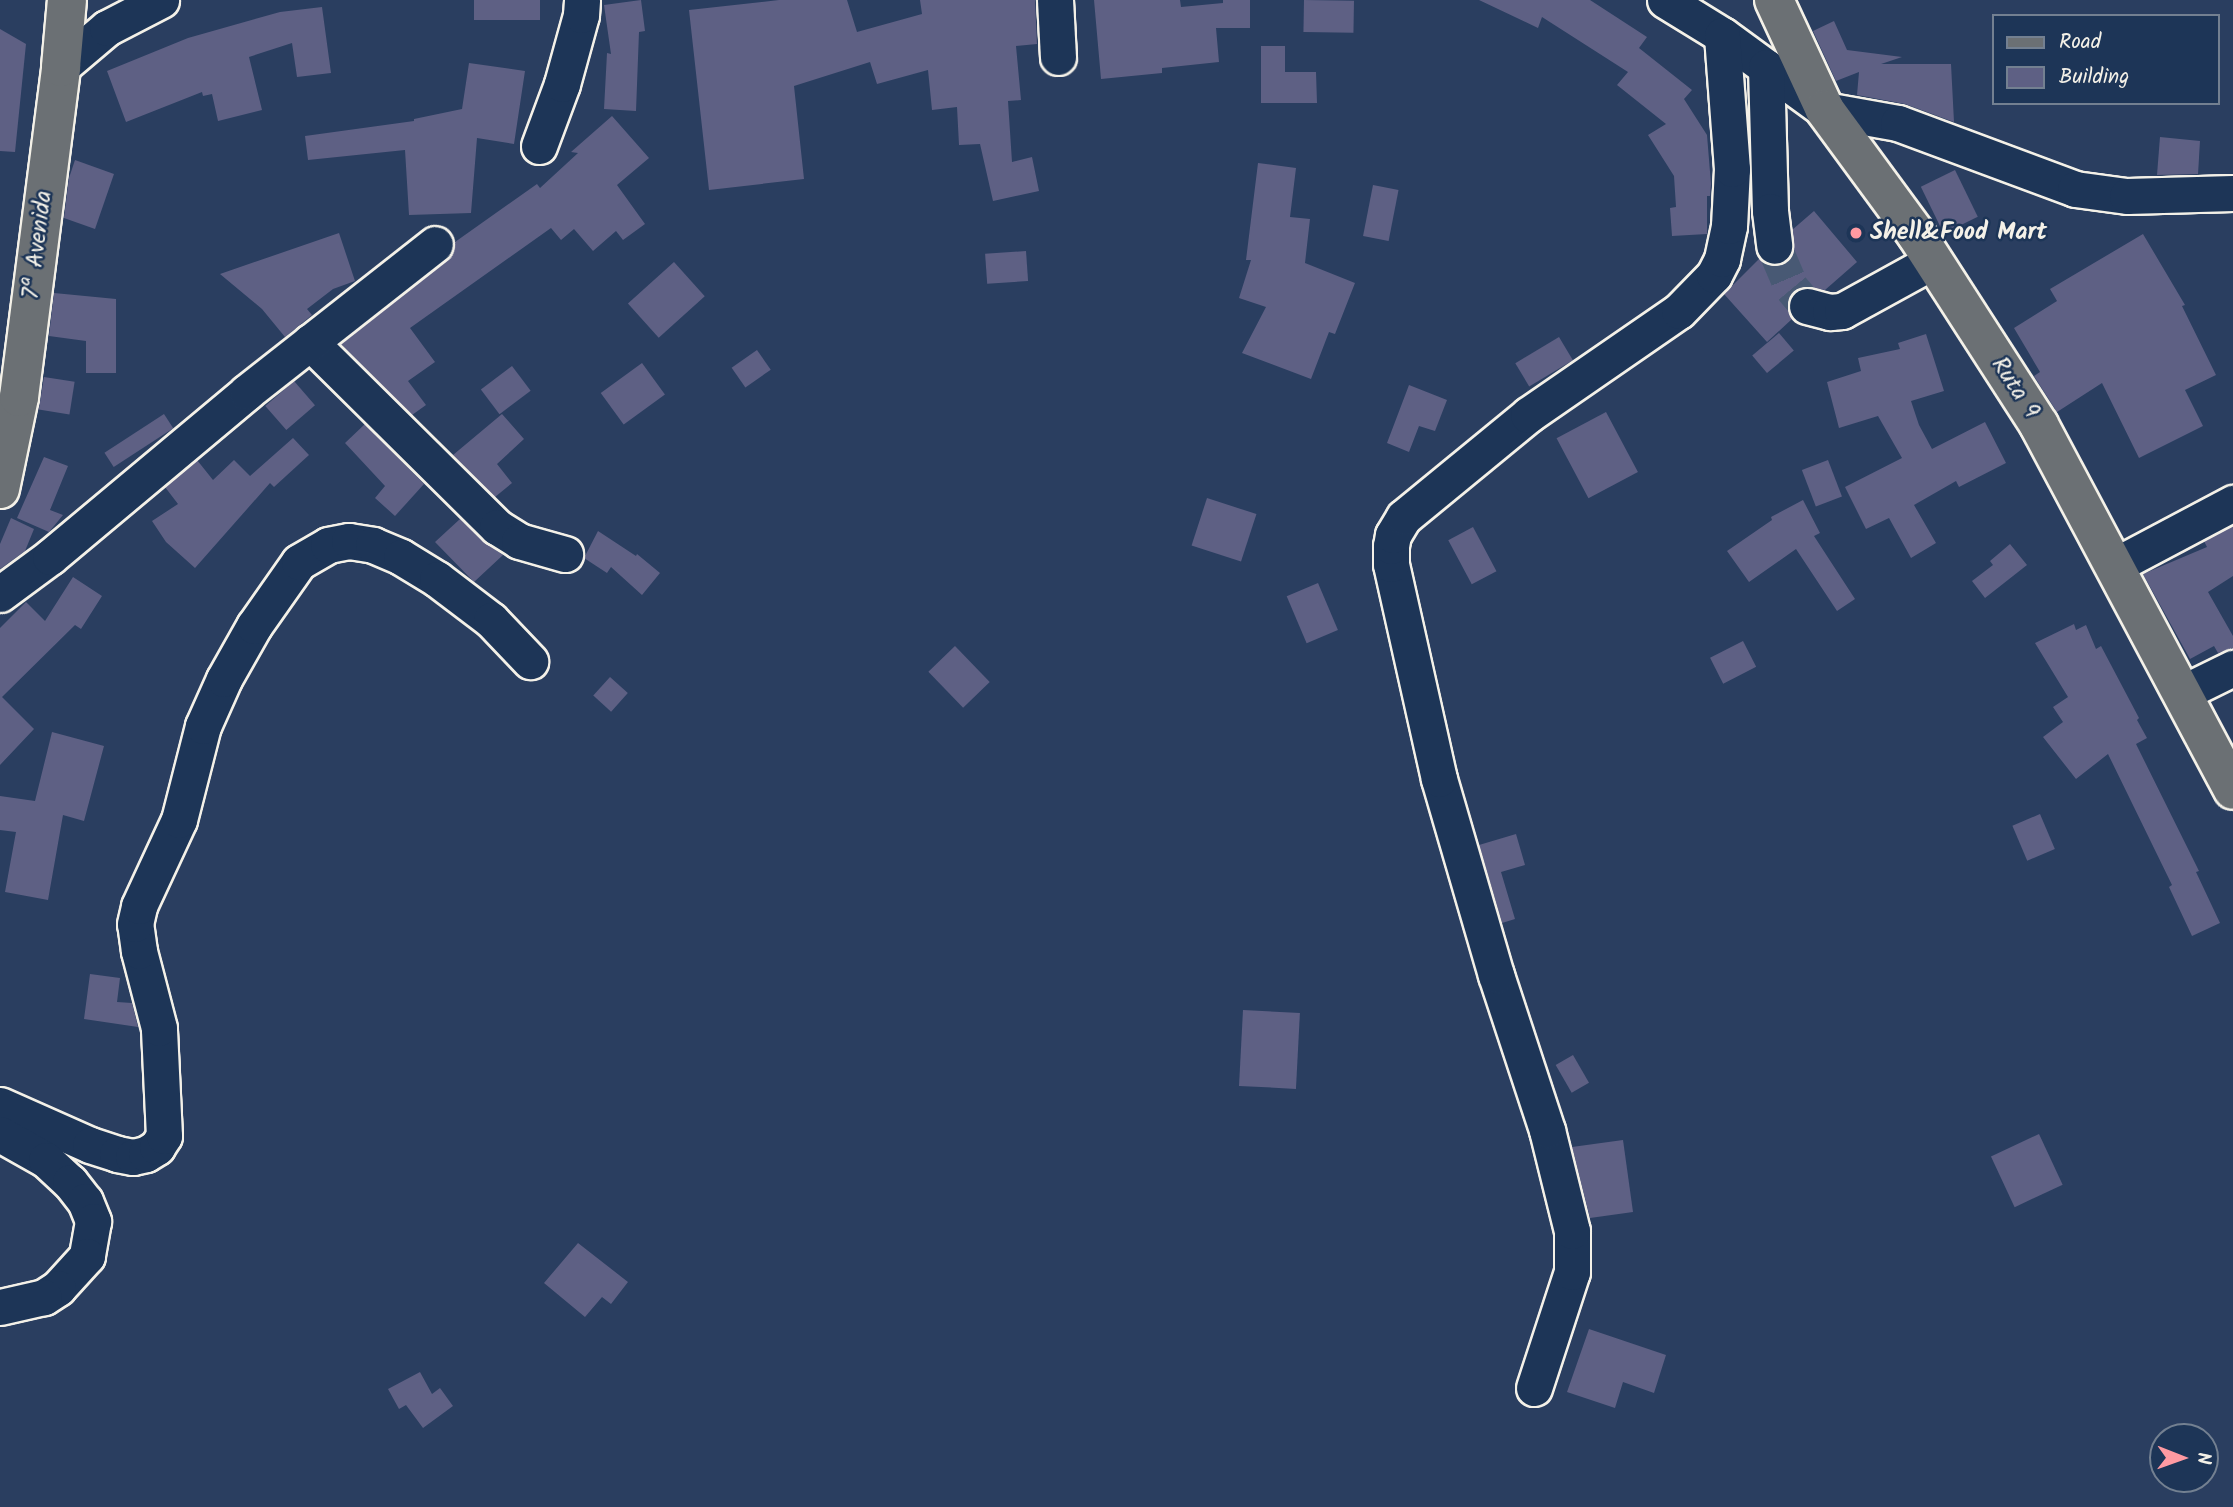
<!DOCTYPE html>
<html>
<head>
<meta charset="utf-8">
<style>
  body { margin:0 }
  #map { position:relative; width:2233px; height:1507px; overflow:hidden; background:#2a3e60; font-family:Kalam,sans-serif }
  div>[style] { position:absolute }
  .building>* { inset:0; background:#5e6084; transform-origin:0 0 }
  .minor-tunnel>* { height:35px; margin-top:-17.5px; transform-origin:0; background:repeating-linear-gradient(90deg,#485974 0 35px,transparent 0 53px) }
  .roads { filter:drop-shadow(2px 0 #f4f1e8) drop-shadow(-2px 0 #f4f1e8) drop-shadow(0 2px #f4f1e8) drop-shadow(0 -2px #f4f1e8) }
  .minor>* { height:35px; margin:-17.5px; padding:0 17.5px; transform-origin:17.5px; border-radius:17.5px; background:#1d3557 }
  .major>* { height:38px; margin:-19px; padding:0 19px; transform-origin:19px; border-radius:19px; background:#6b7074 }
  .dots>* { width:19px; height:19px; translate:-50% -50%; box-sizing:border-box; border:4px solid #1d3557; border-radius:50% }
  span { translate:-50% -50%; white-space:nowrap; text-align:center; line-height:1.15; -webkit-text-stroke:5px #1d3557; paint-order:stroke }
  .poi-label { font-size:24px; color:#f4f1e8; font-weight:700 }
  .left { translate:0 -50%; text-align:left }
  .street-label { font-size:24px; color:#f4f1e8 }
  .legend { position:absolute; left:1992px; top:14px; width:228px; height:91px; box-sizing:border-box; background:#1d3557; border:2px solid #738091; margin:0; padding:9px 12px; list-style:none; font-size:21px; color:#f4f1e8 }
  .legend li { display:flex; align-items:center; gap:14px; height:35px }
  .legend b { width:35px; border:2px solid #738091 }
  .north { position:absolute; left:2149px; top:1423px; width:70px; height:70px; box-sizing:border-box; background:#1d3557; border:2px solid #738091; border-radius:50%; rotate:91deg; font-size:19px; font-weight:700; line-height:28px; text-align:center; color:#f4f1e8 }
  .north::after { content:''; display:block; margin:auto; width:24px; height:32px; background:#ff9aa2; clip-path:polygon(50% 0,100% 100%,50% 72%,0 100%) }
</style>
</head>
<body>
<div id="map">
  <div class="building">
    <i style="left:474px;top:0;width:66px;height:20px"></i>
    <i style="clip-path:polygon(641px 0,645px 31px,639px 32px,636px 111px,604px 109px,607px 53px,611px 54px,604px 5px)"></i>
    <i style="clip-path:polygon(779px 0,847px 0,857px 32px,922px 14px,920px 0,1035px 0,1037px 44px,1016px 46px,1021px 100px,1008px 101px,1012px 162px,1032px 157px,1039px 191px,993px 201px,980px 144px,959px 145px,957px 107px,932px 110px,928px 70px,877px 84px,870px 62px,794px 86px,804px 179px,709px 190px,689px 10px)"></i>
    <i style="clip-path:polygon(1094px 0,1180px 0,1181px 7px,1223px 3px,1223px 0,1250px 0,1250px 28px,1216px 28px,1219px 62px,1162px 68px,1162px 73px,1101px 79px)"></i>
    <i style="left:1304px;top:0;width:50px;height:32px;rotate:1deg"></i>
    <i style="clip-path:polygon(1479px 0,1590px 0,1647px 37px,1639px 48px,1692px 90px,1684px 99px,1707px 135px,1711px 184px,1710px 196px,1707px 196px,1707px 234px,1672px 236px,1670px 208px,1676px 207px,1674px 176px,1648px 135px,1666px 124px,1617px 85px,1628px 72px,1542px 17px,1538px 28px)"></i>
    <i style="clip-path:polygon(322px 7px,331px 73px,297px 77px,292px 43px,249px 57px,262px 110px,218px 121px,212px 94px,203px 96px,202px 92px,126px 122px,107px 71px,188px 38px,280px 12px)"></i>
    <i style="clip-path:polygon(1834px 21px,1847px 50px,1902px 57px,1881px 64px,1951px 64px,1954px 122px,1905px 104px,1857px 95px,1859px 72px,1836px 81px,1813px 31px)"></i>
    <i style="clip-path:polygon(0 29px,26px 44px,15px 152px,0 151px)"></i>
    <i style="clip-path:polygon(1261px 46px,1285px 46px,1285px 72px,1316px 72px,1317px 103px,1261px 103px)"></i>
    <i style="clip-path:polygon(469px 63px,525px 71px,514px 144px,477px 138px,471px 213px,409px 215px,405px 150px,308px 160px,305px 136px,414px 121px,414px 119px,462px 109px)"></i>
    <i style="clip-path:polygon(612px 116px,649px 158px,617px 185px,645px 224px,623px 240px,616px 231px,593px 251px,574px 229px,561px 240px,551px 228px,410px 328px,435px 362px,408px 381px,426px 405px,412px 415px,341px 344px,447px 260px,455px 242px,537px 184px,540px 188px,578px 153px,571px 152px)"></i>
    <i style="clip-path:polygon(2160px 137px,2200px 141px,2198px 174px,2157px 175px)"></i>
    <i style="clip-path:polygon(75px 160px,114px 174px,95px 229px,64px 218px,69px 178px)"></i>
    <i style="clip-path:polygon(1258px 163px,1296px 168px,1290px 217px,1310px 219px,1305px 263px,1355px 283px,1335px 334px,1329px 332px,1311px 379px,1242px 353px,1266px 307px,1239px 298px,1251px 260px,1246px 260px)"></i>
    <i style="left:1955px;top:170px;width:52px;height:38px;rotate:64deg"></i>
    <i style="left:1373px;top:185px;width:26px;height:52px;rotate:11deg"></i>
    <i style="clip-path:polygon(1814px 211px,1857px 262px,1825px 290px,1802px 287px,1793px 291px,1787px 302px,1792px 319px,1767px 342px,1724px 294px,1759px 259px,1776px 266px,1786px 262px,1793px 253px,1792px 230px)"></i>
    <i style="clip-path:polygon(339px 233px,355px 281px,333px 289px,307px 309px,312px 315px,285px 337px,262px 309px,220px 274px)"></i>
    <i style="clip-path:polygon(2143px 234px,2185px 305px,2182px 306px,2216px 375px,2185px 390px,2203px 426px,2139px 458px,2102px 383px,2057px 412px,2034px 376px,2040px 372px,2014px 328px,2057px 301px,2050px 289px)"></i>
    <i style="left:1026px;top:251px;width:30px;height:41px;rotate:86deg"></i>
    <i style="left:674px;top:262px;width:46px;height:62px;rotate:48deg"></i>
    <i style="clip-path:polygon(54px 293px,116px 299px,116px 373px,86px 373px,86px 341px,49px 336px)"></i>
    <i style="left:1779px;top:333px;width:23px;height:35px;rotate:50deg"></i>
    <i style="clip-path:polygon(1926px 334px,1944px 391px,1911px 401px,1919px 425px,1932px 449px,1985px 422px,2006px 463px,1959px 487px,1956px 481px,1914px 505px,1936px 543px,1911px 558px,1889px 518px,1866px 529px,1845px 487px,1902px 458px,1878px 416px,1839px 428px,1827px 382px,1861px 371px,1858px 358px,1900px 349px,1898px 343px)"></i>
    <i style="left:1559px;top:337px;width:27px;height:51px;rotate:59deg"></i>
    <i style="left:757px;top:350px;width:24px;height:31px;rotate:55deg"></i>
    <i style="left:642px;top:363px;width:39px;height:51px;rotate:54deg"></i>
    <i style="left:512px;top:366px;width:31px;height:39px;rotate:53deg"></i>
    <i style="left:44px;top:377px;width:31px;height:33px;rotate:9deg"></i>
    <i style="left:294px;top:381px;width:32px;height:38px;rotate:49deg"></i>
    <i style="clip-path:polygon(1409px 385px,1447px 400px,1435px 431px,1419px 426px,1409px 452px,1387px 443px)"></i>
    <i style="left:1606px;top:412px;width:68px;height:56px;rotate:62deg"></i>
    <i style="left:164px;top:414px;width:17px;height:71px;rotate:57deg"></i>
    <i style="clip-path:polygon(502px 414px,524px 439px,497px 464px,512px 483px,495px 497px,453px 455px)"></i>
    <i style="clip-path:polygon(365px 424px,424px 484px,395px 516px,375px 498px,385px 486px,345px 443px)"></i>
    <i style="clip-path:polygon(293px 438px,309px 455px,274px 487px,270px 483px,195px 568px,166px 542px,152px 521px,178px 504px,165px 487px,197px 460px,213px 480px,234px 460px,250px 476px)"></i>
    <i style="clip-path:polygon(44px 457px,68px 466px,50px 510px,63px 515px,49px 532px,17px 518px)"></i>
    <i style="left:1828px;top:460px;width:39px;height:28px;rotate:69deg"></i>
    <i style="left:1207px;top:498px;width:52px;height:50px;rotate:18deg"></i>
    <i style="clip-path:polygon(1803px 500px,1820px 533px,1814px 536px,1855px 599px,1837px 611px,1796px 549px,1749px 582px,1727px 551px,1772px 520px,1771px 517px)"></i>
    <i style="clip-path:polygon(11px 518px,34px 529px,25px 551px,0 569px,0 544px)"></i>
    <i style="clip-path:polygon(460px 519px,483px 541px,503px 555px,474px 582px,435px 542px)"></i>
    <i style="clip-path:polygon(2233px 526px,2233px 576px,2208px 592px,2233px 636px,2233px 648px,2218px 653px,2214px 646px,2190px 659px,2143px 574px,2207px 547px,2204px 541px)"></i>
    <i style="left:1473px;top:527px;width:50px;height:28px;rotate:62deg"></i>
    <i style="clip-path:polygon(598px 531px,636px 556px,637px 554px,660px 573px,642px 595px,611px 567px,607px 573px,584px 558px)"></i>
    <i style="clip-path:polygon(2010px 544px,2027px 565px,1985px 598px,1972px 581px,1993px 565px,1990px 561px)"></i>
    <i style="clip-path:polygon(73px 577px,102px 596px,81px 629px,75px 625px,2px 697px,34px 729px,0 765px,0 628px,26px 602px,45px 621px)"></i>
    <i style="left:1318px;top:583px;width:51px;height:34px;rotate:67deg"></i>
    <i style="clip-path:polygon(2074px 624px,2076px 630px,2086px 625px,2096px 649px,2101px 646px,2139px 718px,2137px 720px,2147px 738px,2136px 744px,2199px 871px,2196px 872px,2220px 923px,2192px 936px,2169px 887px,2172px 885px,2108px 754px,2076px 779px,2043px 737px,2063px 722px,2053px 707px,2068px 697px,2035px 643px)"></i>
    <i style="left:1743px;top:641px;width:29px;height:37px;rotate:63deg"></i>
    <i style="left:955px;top:646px;width:50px;height:37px;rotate:46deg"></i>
    <i style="left:610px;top:677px;width:24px;height:25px;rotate:42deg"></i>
    <i style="clip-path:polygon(52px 732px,104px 746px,84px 821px,63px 815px,48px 900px,5px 892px,16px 832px,0 830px,0 796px,35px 801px)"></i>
    <i style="left:2040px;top:814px;width:38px;height:30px;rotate:67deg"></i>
    <i style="clip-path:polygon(1516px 834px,1525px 865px,1501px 872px,1515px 919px,1502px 923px,1479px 845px)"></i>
    <i style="clip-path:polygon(90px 974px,120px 978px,117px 1002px,132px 1003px,138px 1027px,84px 1019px)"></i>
    <i style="left:1243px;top:1010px;width:57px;height:76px;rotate:3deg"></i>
    <i style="left:1573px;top:1055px;width:32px;height:20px;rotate:60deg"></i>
    <i style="left:2039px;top:1134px;width:56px;height:53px;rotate:65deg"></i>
    <i style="clip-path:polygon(1623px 1140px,1633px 1212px,1590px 1218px,1572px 1147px)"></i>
    <i style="clip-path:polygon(578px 1243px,628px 1282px,611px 1304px,602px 1297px,585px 1317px,544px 1283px)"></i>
    <i style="clip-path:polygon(1589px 1329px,1666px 1355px,1654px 1393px,1623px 1382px,1615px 1408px,1567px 1392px)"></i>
    <i style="clip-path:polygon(420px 1372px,432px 1394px,440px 1388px,453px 1406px,423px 1428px,406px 1405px,399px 1409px,388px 1389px)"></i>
  </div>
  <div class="minor-tunnel">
    <i style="left:1774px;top:246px;width:46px;rotate:66.8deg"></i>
    <i style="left:1792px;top:288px;width:23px;rotate:50deg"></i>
  </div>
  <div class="roads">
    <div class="minor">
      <i style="left:1055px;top:0;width:57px;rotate:87deg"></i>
      <i style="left:1665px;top:0;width:67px;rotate:31.6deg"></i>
      <i style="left:1722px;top:35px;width:127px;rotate:36.1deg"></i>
      <i style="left:1825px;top:110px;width:74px;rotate:10.1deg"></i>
      <i style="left:1898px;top:123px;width:189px;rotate:20.4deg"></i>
      <i style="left:2075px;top:189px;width:52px;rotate:7.7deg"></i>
      <i style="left:2127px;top:196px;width:106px;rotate:-1.6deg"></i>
      <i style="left:61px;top:67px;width:60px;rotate:-40.3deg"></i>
      <i style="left:107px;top:28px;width:61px;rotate:-27.4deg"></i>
      <i style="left:1766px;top:67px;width:144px;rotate:88.4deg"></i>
      <i style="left:1770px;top:211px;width:35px;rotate:83deg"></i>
      <i style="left:539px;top:146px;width:66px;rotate:-69.6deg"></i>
      <i style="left:562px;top:84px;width:72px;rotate:-74.6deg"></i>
      <i style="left:581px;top:15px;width:15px;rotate:-86deg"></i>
      <i style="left:1807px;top:306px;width:24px;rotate:15deg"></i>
      <i style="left:1830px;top:312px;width:12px;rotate:-5deg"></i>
      <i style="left:1842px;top:311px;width:104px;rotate:-28.8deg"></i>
      <i style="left:310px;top:342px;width:263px;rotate:44.7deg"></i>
      <i style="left:497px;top:527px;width:26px;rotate:32deg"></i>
      <i style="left:519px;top:541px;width:48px;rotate:15.8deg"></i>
      <i style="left:2114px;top:566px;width:135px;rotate:-27.9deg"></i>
      <i style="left:0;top:594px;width:62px;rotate:-36.5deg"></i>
      <i style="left:50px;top:557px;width:257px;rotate:-39.9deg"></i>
      <i style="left:247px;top:392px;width:239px;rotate:-38.2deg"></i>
      <i style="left:2182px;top:693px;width:57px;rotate:-26.1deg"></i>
      <i style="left:0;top:1105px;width:98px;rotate:24deg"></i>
      <i style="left:90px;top:1145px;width:28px;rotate:18deg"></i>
      <i style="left:117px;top:1154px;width:16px;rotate:11deg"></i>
      <i style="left:133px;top:1157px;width:13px;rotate:-13deg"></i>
      <i style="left:146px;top:1154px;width:13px;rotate:-32deg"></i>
      <i style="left:157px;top:1147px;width:13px;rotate:-58deg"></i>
      <i style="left:164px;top:1136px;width:108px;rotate:-92.7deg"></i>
      <i style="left:159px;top:1028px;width:80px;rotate:-104.6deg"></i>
      <i style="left:139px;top:951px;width:27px;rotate:-98deg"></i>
      <i style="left:135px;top:924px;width:18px;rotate:-77deg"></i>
      <i style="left:139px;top:906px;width:95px;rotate:-65.1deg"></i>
      <i style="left:179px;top:820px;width:97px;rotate:-75.7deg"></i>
      <i style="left:203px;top:726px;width:51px;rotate:-65.9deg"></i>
      <i style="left:224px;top:679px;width:61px;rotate:-60.5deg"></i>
      <i style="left:254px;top:626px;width:78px;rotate:-54.9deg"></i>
      <i style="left:299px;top:562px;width:34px;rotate:-30deg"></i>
      <i style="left:328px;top:545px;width:21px;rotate:-11deg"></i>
      <i style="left:349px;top:541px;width:24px;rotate:9deg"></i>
      <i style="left:373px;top:545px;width:30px;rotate:23deg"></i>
      <i style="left:401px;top:557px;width:42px;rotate:31.4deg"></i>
      <i style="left:437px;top:579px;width:68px;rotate:37.2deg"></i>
      <i style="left:491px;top:620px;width:57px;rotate:46.4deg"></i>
      <i style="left:0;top:1134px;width:53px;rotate:29.5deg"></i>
      <i style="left:46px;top:1160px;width:33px;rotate:43deg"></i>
      <i style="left:70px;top:1182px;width:24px;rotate:52deg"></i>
      <i style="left:85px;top:1201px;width:22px;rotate:68deg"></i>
      <i style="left:93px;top:1221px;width:36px;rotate:100deg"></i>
      <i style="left:87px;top:1256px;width:43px;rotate:132.2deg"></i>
      <i style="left:58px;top:1288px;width:17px;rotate:147deg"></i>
      <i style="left:44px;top:1297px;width:45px;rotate:167.2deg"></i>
      <i style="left:1534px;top:1388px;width:122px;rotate:-71.9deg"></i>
      <i style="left:1572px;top:1272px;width:41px;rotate:-90deg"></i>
      <i style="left:1572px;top:1231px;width:104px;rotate:-103.9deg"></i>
      <i style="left:1547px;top:1130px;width:163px;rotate:-108.2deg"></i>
      <i style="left:1496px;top:975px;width:204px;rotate:-106.2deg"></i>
      <i style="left:1439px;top:779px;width:220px;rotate:-102.6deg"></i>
      <i style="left:1391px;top:564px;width:18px;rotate:-90deg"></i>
      <i style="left:1391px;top:546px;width:11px;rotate:-80deg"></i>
      <i style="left:1393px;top:535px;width:21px;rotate:-59deg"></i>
      <i style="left:1404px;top:517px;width:161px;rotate:-39.4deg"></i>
      <i style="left:1528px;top:415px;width:183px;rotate:-34.6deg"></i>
      <i style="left:1679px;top:311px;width:50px;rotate:-45.8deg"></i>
      <i style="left:1714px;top:275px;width:18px;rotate:-63deg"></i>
      <i style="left:1722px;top:259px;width:34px;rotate:-78deg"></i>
      <i style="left:1729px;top:226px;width:57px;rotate:-87deg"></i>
      <i style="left:1732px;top:169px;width:134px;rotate:-94.3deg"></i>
    </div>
    <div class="major">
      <i style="left:1774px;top:0;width:121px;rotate:65.1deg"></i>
      <i style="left:1825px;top:110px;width:154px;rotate:53.7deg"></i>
      <i style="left:1916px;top:234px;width:227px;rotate:57.2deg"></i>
      <i style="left:2039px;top:425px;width:413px;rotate:62deg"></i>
      <i style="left:0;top:489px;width:94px;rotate:-78.3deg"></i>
      <i style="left:19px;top:397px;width:333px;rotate:-82.7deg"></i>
      <i style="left:61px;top:67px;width:67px;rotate:-84.9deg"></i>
    </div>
  </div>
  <div class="dots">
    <i style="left:1856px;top:233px;background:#ff9aa2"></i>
  </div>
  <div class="poi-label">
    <span class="left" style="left:1870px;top:233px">Shell&amp;Food Mart</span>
  </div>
  <div class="street-label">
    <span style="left:38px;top:245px;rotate:-83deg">7ª Avenida</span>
    <span style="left:2015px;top:388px;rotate:57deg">Ruta 9</span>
  </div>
  <ul class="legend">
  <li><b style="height:9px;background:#6b7074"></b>Road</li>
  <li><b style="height:19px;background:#5e6084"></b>Building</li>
  </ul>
  <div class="north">N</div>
</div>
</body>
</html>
